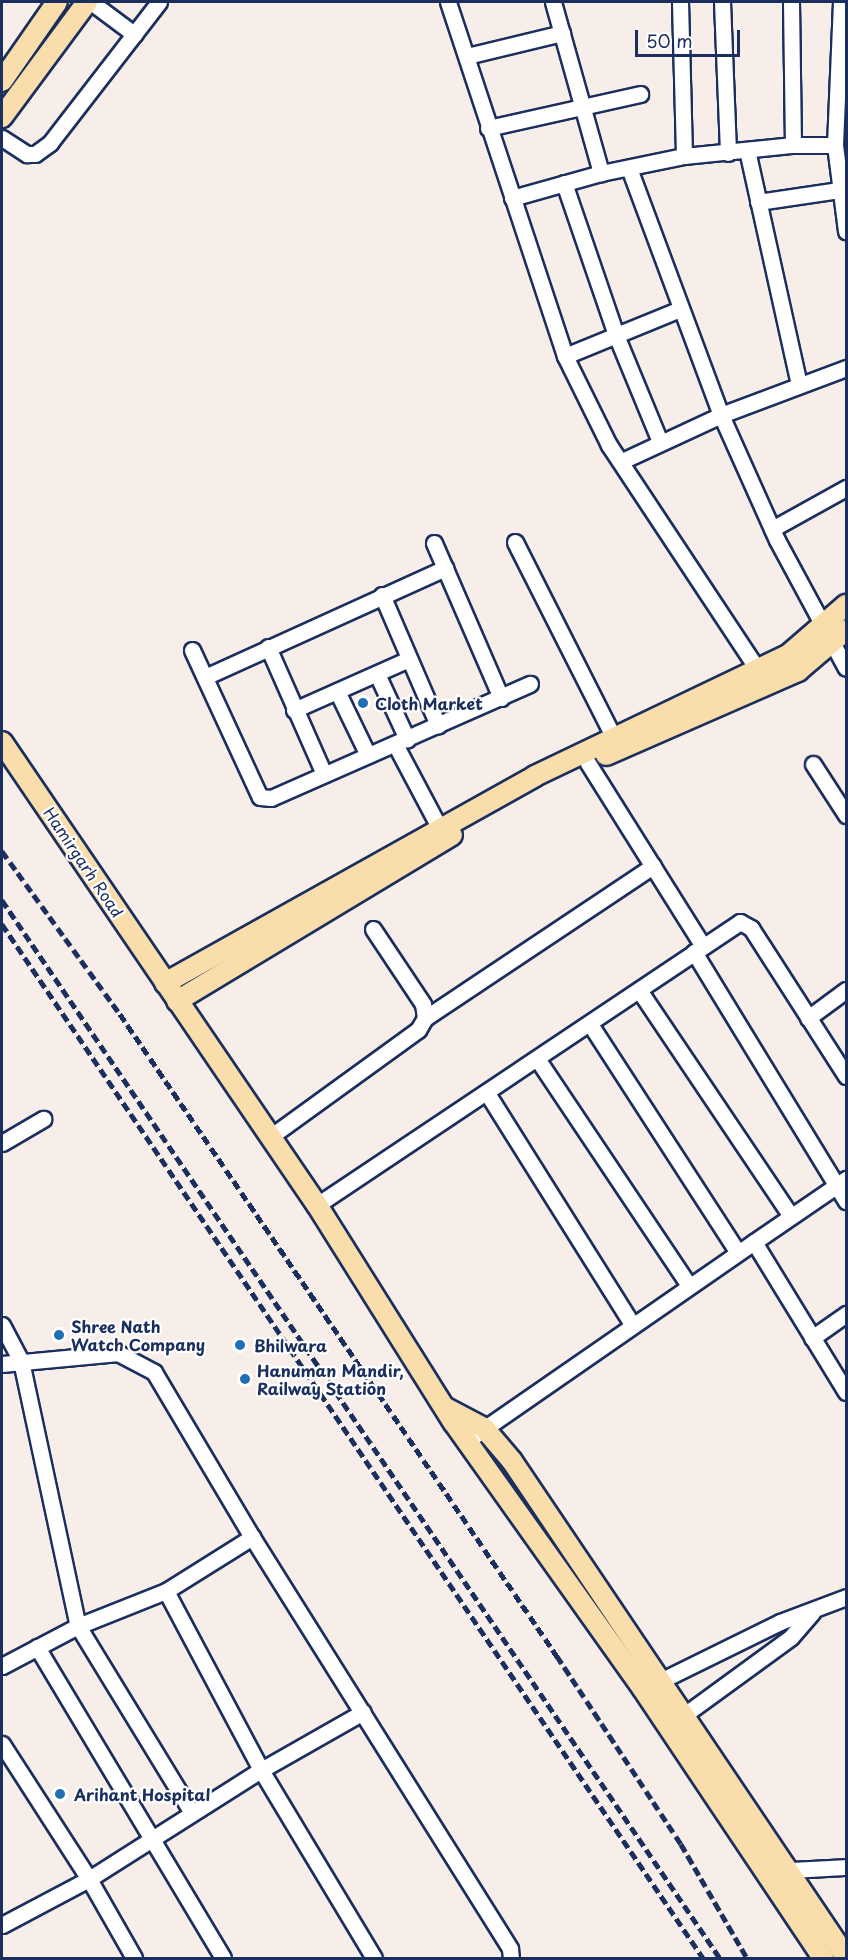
<!DOCTYPE html>
<html>
<head>
<meta charset="utf-8">
<style>
  body { margin:0 }
  #map { position:relative; width:848px; height:1960px; overflow:hidden; background:#f8eee9; font-family:"Playpen Sans",sans-serif }
  div>[style] { position:absolute }
  .roads { filter:drop-shadow(2px 0 #1b2f5e) drop-shadow(-2px 0 #1b2f5e) drop-shadow(0 2px #1b2f5e) drop-shadow(0 -2px #1b2f5e) }
  .minor>* { height:15px; margin:-7.5px; padding:0 7.5px; transform-origin:7.5px; border-radius:7.5px; background:#fff }
  .major>* { height:20px; margin:-10px; padding:0 10px; transform-origin:10px; border-radius:10px; background:#f9deab }
  .rail>* { height:4.5px; margin-top:-2.25px; transform-origin:0; background:repeating-linear-gradient(90deg,#1b2f5e 0 9px,transparent 0 13.5px) }
  .dots>* { width:16px; height:16px; translate:-50% -50%; box-sizing:border-box; border:3px solid #fff; border-radius:50% }
  span { translate:-50% -50%; white-space:nowrap; text-align:center; line-height:1.15; -webkit-text-stroke:4.5px #fff; paint-order:stroke }
  .poi-label { font-size:16px; color:#1b2f5e; font-weight:700 }
  .left { translate:0 -50%; text-align:left }
  .street-label { font-size:16px; color:#1b2f5e }
  .frame { position:absolute; inset:0; border:3px solid #1b2f5e; pointer-events:none }
  .scale { position:absolute; left:635px; top:30px; width:105px; height:27px; box-sizing:border-box; border:3px solid #1b2f5e; border-top:0; padding-left:8px; font-size:18px; line-height:21px; white-space:nowrap; color:#1b2f5e; -webkit-text-stroke:4px #fff; paint-order:stroke }
</style>
</head>
<body>
<div id="map">
  <div class="roads">
    <div class="minor">
      <i style="left:91px;top:2px;width:54px;rotate:36.7deg"></i>
      <i style="left:448px;top:2px;width:373px;rotate:71.7deg"></i>
      <i style="left:565px;top:356px;width:99px;rotate:63.7deg"></i>
      <i style="left:609px;top:445px;width:268px;rotate:56.5deg"></i>
      <i style="left:553px;top:2px;width:178px;rotate:74.3deg"></i>
      <i style="left:680px;top:2px;width:154px;rotate:88.5deg"></i>
      <i style="left:722px;top:2px;width:151px;rotate:87.7deg"></i>
      <i style="left:791px;top:2px;width:143px;rotate:89.2deg"></i>
      <i style="left:841px;top:2px;width:143px;rotate:92.4deg"></i>
      <i style="left:835px;top:145px;width:87px;rotate:82.7deg"></i>
      <i style="left:467px;top:56px;width:98px;rotate:-13.6deg"></i>
      <i style="left:488px;top:128px;width:156px;rotate:-12.6deg"></i>
      <i style="left:2px;top:138px;width:30px;rotate:33deg"></i>
      <i style="left:27px;top:154px;width:8px"></i>
      <i style="left:35px;top:154px;width:19px;rotate:-36deg"></i>
      <i style="left:50px;top:143px;width:178px;rotate:-52.3deg"></i>
      <i style="left:747px;top:150px;width:240px;rotate:77.5deg"></i>
      <i style="left:629px;top:168px;width:264px;rotate:69.6deg"></i>
      <i style="left:721px;top:415px;width:137px;rotate:65.9deg"></i>
      <i style="left:777px;top:540px;width:145px;rotate:61.7deg"></i>
      <i style="left:564px;top:183px;width:161px;rotate:71.1deg"></i>
      <i style="left:616px;top:335px;width:116px;rotate:67.6deg"></i>
      <i style="left:512px;top:198px;width:92px;rotate:-15.7deg"></i>
      <i style="left:601px;top:173px;width:85px;rotate:-11.6deg"></i>
      <i style="left:684px;top:156px;width:110px;rotate:-5.8deg"></i>
      <i style="left:793px;top:145px;width:42px"></i>
      <i style="left:758px;top:202px;width:82px;rotate:-8.4deg"></i>
      <i style="left:565px;top:356px;width:124px;rotate:-22.2deg"></i>
      <i style="left:622px;top:461px;width:109px;rotate:-24.9deg"></i>
      <i style="left:721px;top:415px;width:134px;rotate:-20.6deg"></i>
      <i style="left:772px;top:529px;width:85px;rotate:-29deg"></i>
      <i style="left:515px;top:542px;width:220px;rotate:63.2deg"></i>
      <i style="left:434px;top:543px;width:169px;rotate:66.6deg"></i>
      <i style="left:382px;top:595px;width:142px;rotate:66.7deg"></i>
      <i style="left:268px;top:647px;width:139px;rotate:66.2deg"></i>
      <i style="left:192px;top:650px;width:162px;rotate:65.2deg"></i>
      <i style="left:260px;top:797px;width:11px;rotate:5deg"></i>
      <i style="left:271px;top:798px;width:283px;rotate:-23.8deg"></i>
      <i style="left:377px;top:674px;width:72px;rotate:65.2deg"></i>
      <i style="left:205px;top:677px;width:264px;rotate:-24.4deg"></i>
      <i style="left:337px;top:691px;width:71px;rotate:64.2deg"></i>
      <i style="left:294px;top:710px;width:126px;rotate:-23.9deg"></i>
      <i style="left:395px;top:744px;width:94px;rotate:62.1deg"></i>
      <i style="left:588px;top:763px;width:216px;rotate:57.9deg"></i>
      <i style="left:813px;top:764px;width:61px;rotate:57.1deg"></i>
      <i style="left:694px;top:952px;width:292px;rotate:58.6deg"></i>
      <i style="left:639px;top:990px;width:272px;rotate:56.1deg"></i>
      <i style="left:425px;top:1018px;width:274px;rotate:-33.7deg"></i>
      <i style="left:808px;top:1018px;width:47px;rotate:-36.4deg"></i>
      <i style="left:590px;top:1024px;width:270px;rotate:57.1deg"></i>
      <i style="left:538px;top:1060px;width:270px;rotate:56.2deg"></i>
      <i style="left:487px;top:1093px;width:271px;rotate:57.9deg"></i>
      <i style="left:270px;top:1137px;width:183px;rotate:-35.9deg"></i>
      <i style="left:418px;top:1030px;width:14px;rotate:-60deg"></i>
      <i style="left:425px;top:1018px;width:14px;rotate:-98deg"></i>
      <i style="left:423px;top:1004px;width:90px;rotate:-123.7deg"></i>
      <i style="left:2px;top:1143px;width:48px;rotate:-30.3deg"></i>
      <i style="left:317px;top:1205px;width:509px;rotate:-33.78deg"></i>
      <i style="left:740px;top:922px;width:13px;rotate:29deg"></i>
      <i style="left:751px;top:928px;width:176px;rotate:57.3deg"></i>
      <i style="left:754px;top:1242px;width:112px;rotate:-34.4deg"></i>
      <i style="left:2px;top:1325px;width:41px;rotate:62.2deg"></i>
      <i style="left:21px;top:1361px;width:271px;rotate:77.9deg"></i>
      <i style="left:78px;top:1626px;width:219px;rotate:58.6deg"></i>
      <i style="left:812px;top:1338px;width:42px;rotate:-35.2deg"></i>
      <i style="left:2px;top:1364px;width:117px;rotate:-5.4deg"></i>
      <i style="left:118px;top:1353px;width:41px;rotate:27.8deg"></i>
      <i style="left:154px;top:1372px;width:192px;rotate:59.3deg"></i>
      <i style="left:252px;top:1537px;width:486px;rotate:57.9deg"></i>
      <i style="left:510px;top:1949px;width:9px;rotate:84deg"></i>
      <i style="left:468px;top:1440px;width:348px;rotate:-34.7deg"></i>
      <i style="left:754px;top:1242px;width:176px;rotate:58.5deg"></i>
      <i style="left:166px;top:1591px;width:102px;rotate:-32.1deg"></i>
      <i style="left:37px;top:1647px;width:362px;rotate:59.1deg"></i>
      <i style="left:2px;top:1666px;width:86px;rotate:-27.8deg"></i>
      <i style="left:78px;top:1626px;width:95px;rotate:-21.7deg"></i>
      <i style="left:166px;top:1591px;width:203px;rotate:62deg"></i>
      <i style="left:261px;top:1770px;width:219px;rotate:59deg"></i>
      <i style="left:650px;top:1686px;width:145px;rotate:-26.2deg"></i>
      <i style="left:780px;top:1622px;width:71px;rotate:-20.7deg"></i>
      <i style="left:676px;top:1721px;width:142px;rotate:-36.1deg"></i>
      <i style="left:791px;top:1637px;width:32px;rotate:-49deg"></i>
      <i style="left:2px;top:1744px;width:161px;rotate:57.2deg"></i>
      <i style="left:89px;top:1879px;width:91px;rotate:60.3deg"></i>
      <i style="left:789px;top:1870px;width:57px;rotate:-3deg"></i>
      <i style="left:2px;top:1925px;width:98px;rotate:-27.9deg"></i>
      <i style="left:89px;top:1879px;width:204px;rotate:-32.4deg"></i>
      <i style="left:261px;top:1770px;width:117px;rotate:-29.6deg"></i>
    </div>
    <div class="major">
      <i style="left:2px;top:81px;width:96px;rotate:-55.2deg"></i>
      <i style="left:2px;top:117px;width:143px;rotate:-53.5deg"></i>
      <i style="left:2px;top:742px;width:560px;rotate:55.77deg"></i>
      <i style="left:317px;top:1205px;width:257px;rotate:57.9deg"></i>
      <i style="left:454px;top:1423px;width:326px;rotate:54.6deg"></i>
      <i style="left:643px;top:1689px;width:324px;rotate:56.2deg"></i>
      <i style="left:606px;top:755px;width:210px;rotate:-23.6deg"></i>
      <i style="left:798px;top:671px;width:63px;rotate:-40.5deg"></i>
      <i style="left:165px;top:983px;width:424px;rotate:-29.2deg"></i>
      <i style="left:535px;top:776px;width:280px;rotate:-25.6deg"></i>
      <i style="left:788px;top:655px;width:77px;rotate:-40.8deg"></i>
      <i style="left:177px;top:1001px;width:321px;rotate:-31.1deg"></i>
      <i style="left:446px;top:1408px;width:43px;rotate:27.8deg"></i>
      <i style="left:484px;top:1428px;width:43px;rotate:49.7deg"></i>
      <i style="left:512px;top:1461px;width:598px;rotate:56.04deg"></i>
    </div>
  </div>
  <div class="rail">
    <i style="left:2px;top:851px;width:201px;rotate:54.1deg"></i>
    <i style="left:120px;top:1014px;width:777px;rotate:55.76deg"></i>
    <i style="left:557px;top:1656px;width:225px;rotate:56.6deg"></i>
    <i style="left:681px;top:1844px;width:132px;rotate:59.9deg"></i>
    <i style="left:2px;top:900px;width:1279px;rotate:55.84deg"></i>
    <i style="left:2px;top:924px;width:1249px;rotate:55.86deg"></i>
  </div>
  <div class="dots">
    <i style="left:363px;top:703px;background:#1f6fb2"></i>
    <i style="left:59px;top:1335px;background:#1f6fb2"></i>
    <i style="left:240px;top:1345px;background:#1f6fb2"></i>
    <i style="left:245px;top:1379px;background:#1f6fb2"></i>
    <i style="left:60px;top:1794px;background:#1f6fb2"></i>
  </div>
  <div class="poi-label">
    <span class="left" style="left:375px;top:703px">Cloth Market</span>
    <span class="left" style="left:71px;top:1335px">Shree Nath<br>Watch Company</span>
    <span class="left" style="left:254px;top:1345px">Bhilwara</span>
    <span class="left" style="left:257px;top:1379px">Hanuman Mandir,<br>Railway Station</span>
    <span class="left" style="left:74px;top:1794px">Arihant Hospital</span>
  </div>
  <div class="street-label">
    <span style="left:84px;top:862px;rotate:56deg">Hamirgarh Road</span>
  </div>
  <div class="frame"></div>
  <div class="scale">50 m</div>
</div>
</body>
</html>
